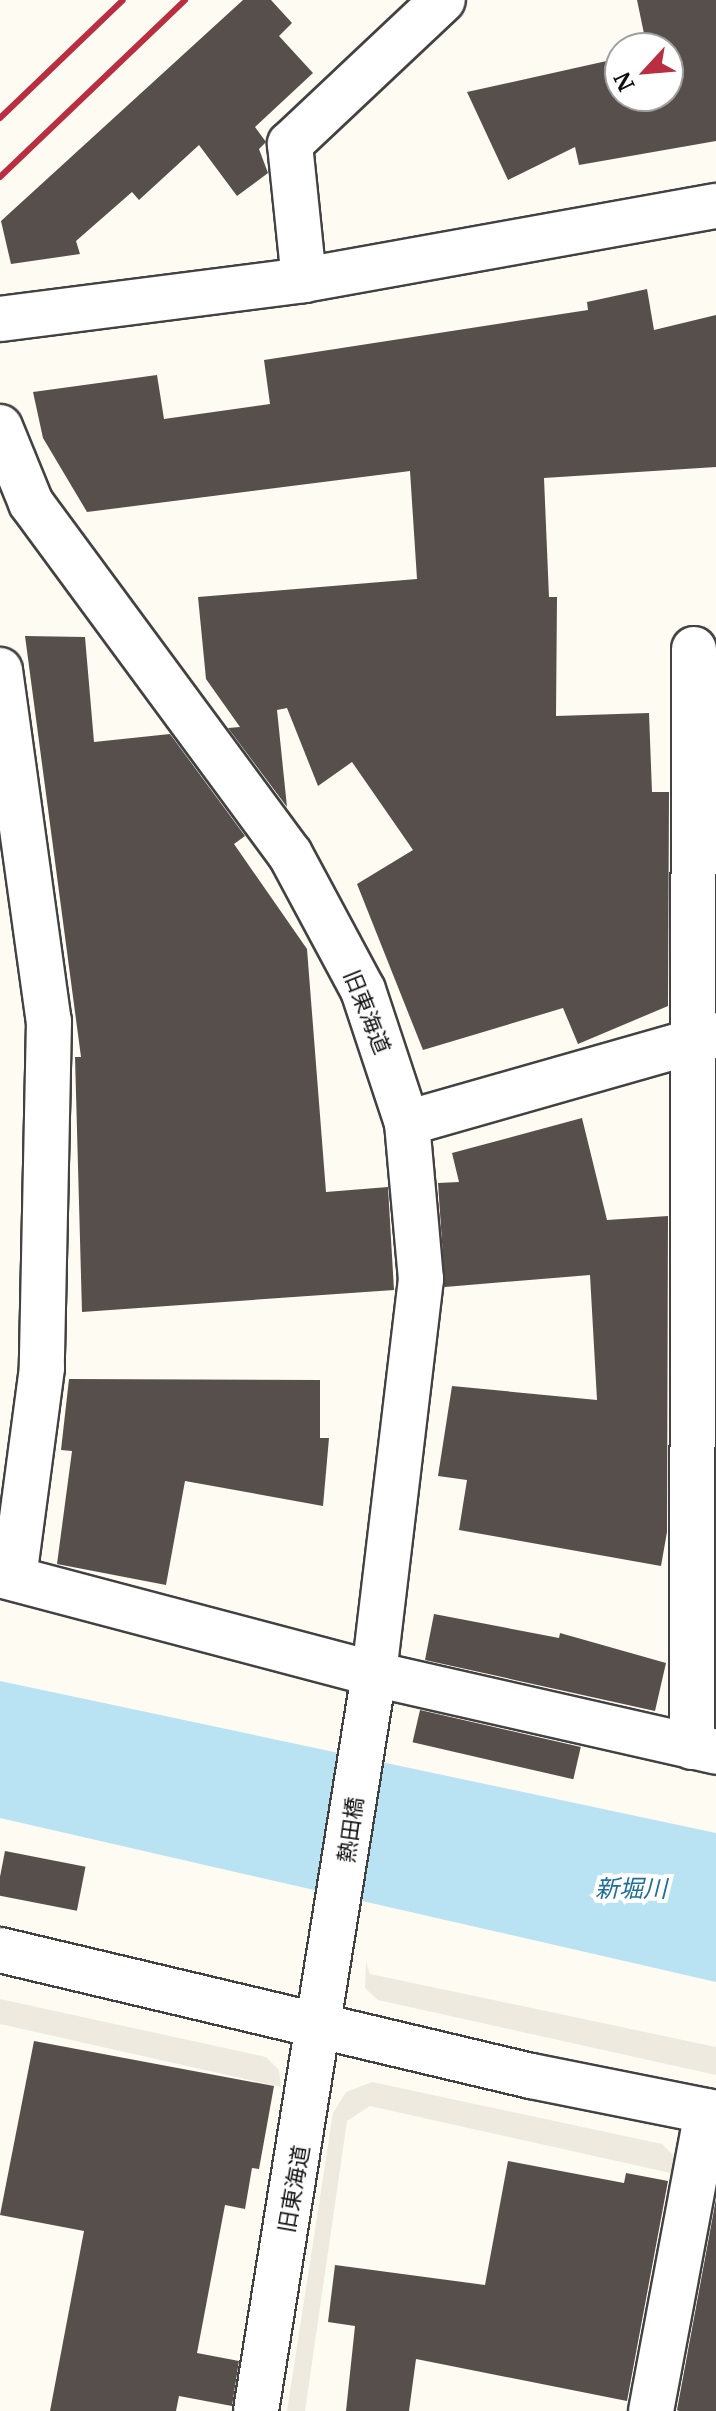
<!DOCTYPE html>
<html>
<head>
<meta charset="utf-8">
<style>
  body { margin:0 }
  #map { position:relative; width:716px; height:2411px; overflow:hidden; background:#fefbf2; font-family:Merriweather,"Noto Sans JP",serif }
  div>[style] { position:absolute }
  .plaza>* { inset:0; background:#efeae0 }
  .water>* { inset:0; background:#b9e3f3 }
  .building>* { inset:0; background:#574f4c; transform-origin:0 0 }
  .roads { filter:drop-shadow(2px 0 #424242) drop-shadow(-2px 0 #424242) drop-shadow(0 2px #424242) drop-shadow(0 -2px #424242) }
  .minor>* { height:44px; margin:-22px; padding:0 22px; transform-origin:22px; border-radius:22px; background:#fff }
  .rail>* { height:6px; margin:-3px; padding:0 3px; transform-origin:3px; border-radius:3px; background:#b92e41 }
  span { translate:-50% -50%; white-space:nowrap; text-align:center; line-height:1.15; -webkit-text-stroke:8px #fff; paint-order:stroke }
  .street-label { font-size:22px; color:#0f0f0f }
  .water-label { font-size:24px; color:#1e709b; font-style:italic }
  .north { position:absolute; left:604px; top:32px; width:80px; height:80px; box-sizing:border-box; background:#fff; border:2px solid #9f9f9f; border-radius:50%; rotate:244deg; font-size:22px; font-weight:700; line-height:32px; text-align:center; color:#0f0f0f }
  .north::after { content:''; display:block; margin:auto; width:28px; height:36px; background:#b92e41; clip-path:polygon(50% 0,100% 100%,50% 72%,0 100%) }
</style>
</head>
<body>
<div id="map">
  <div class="plaza">
    <i style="clip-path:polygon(366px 1962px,370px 1974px,716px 2047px,716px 2075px,378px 2000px,365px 1988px)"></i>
    <i style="clip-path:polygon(0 1999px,266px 2057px,279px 2070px,281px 2087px,0 2024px)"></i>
    <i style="clip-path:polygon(372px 2082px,662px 2144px,675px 2157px,675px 2174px,370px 2106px,347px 2121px,305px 2411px,287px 2411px,333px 2113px,346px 2092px)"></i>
  </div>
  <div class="water">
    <i style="clip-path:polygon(0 1681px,716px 1833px,716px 1982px,0 1818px)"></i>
  </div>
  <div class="building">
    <i style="clip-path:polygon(243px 0,271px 0,292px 23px,279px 36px,313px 73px,255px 127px,266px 142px,259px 149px,268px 173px,237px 196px,199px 145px,139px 200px,132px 192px,76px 241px,80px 254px,11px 264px,1px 221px)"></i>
    <i style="clip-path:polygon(637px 0,716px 0,716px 141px,579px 165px,575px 147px,508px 180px,467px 92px,620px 58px,620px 96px,668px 96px,668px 48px,647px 48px)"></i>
    <i style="clip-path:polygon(647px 289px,654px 330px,716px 315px,716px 467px,544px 478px,549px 597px,557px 597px,556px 716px,649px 713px,652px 792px,669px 792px,668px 1006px,578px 1044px,563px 1008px,423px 1050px,357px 884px,413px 850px,352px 762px,318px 786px,287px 708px,277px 710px,287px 807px,228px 728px,240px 727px,206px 679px,198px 597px,417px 579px,410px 471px,87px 512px,43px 438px,33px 392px,157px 375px,164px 419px,270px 404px,264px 360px,588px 310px,587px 302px)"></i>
    <i style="clip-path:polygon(25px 636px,85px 637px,94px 742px,170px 734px,245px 836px,234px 844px,307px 949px,326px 1192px,388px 1187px,394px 1290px,82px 1312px,75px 1057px,81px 1057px)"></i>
    <i style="clip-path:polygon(582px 1118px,607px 1220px,668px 1216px,667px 1532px,661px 1566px,459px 1530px,467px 1480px,438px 1476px,452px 1386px,597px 1400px,590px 1275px,445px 1287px,438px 1183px,459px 1182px,452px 1153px)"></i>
    <i style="clip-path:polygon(69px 1379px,320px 1380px,320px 1438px,329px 1438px,323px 1506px,185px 1481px,166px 1585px,57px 1564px,72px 1451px,61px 1450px)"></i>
    <i style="clip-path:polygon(434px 1614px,559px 1638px,560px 1633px,666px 1663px,655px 1711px,425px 1660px)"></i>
    <i style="left:420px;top:1710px;width:165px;height:33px;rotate:13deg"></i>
    <i style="left:5px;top:1851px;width:82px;height:45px;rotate:11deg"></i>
    <i style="clip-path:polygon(34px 2041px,274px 2086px,259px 2169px,252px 2168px,245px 2209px,225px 2205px,197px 2353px,239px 2361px,232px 2406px,179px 2396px,176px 2411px,50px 2411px,84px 2231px,0 2215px)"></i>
    <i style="clip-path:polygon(508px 2161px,624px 2183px,626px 2173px,668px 2181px,627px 2401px,416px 2359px,409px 2411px,346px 2411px,355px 2326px,328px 2322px,335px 2265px,485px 2285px)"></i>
    <i style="clip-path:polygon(716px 2199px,716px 2411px,679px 2411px,677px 2410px)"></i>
  </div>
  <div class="roads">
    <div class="minor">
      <i style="left:304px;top:280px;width:137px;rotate:-95.9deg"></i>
      <i style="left:290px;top:144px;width:210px;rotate:-43.3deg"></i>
      <i style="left:0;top:319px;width:306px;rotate:-7.3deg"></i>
      <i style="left:304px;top:280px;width:419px;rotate:-10.2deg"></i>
      <i style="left:0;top:427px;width:82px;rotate:67.8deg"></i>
      <i style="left:31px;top:503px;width:436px;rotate:53.6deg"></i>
      <i style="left:290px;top:854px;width:154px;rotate:61.8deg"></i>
      <i style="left:363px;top:990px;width:140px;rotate:71.7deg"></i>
      <i style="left:407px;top:1123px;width:157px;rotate:84.9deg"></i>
      <i style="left:421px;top:1279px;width:398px;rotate:96.8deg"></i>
      <i style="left:374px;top:1674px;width:746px;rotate:99.1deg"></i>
      <i style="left:0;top:670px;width:354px;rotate:82.1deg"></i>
      <i style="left:49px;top:1021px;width:347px;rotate:91.2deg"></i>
      <i style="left:42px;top:1368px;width:212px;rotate:97.6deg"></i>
      <i style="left:407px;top:1123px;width:321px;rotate:-15.9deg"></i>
      <i style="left:0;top:1575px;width:387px;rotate:14.8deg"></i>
      <i style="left:374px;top:1674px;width:351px;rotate:12.8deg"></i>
      <i style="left:692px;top:1747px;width:1098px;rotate:-89.9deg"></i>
      <i style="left:0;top:1950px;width:546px;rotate:13.35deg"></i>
      <i style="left:531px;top:2076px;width:189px;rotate:11.3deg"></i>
      <i style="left:651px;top:2411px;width:305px;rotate:-79.4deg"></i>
    </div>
  </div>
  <div class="rail">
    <i style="left:0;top:118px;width:170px;rotate:-43.8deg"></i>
    <i style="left:0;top:177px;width:256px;rotate:-43.7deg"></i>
  </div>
  <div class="street-label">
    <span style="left:367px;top:1012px;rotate:68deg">旧東海道</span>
    <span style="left:351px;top:1830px;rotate:-82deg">熱田橋</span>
    <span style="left:294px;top:2189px;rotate:-80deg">旧東海道</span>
  </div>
  <div class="water-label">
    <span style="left:631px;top:1889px">新堀川</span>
  </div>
  <div class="north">N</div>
</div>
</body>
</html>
